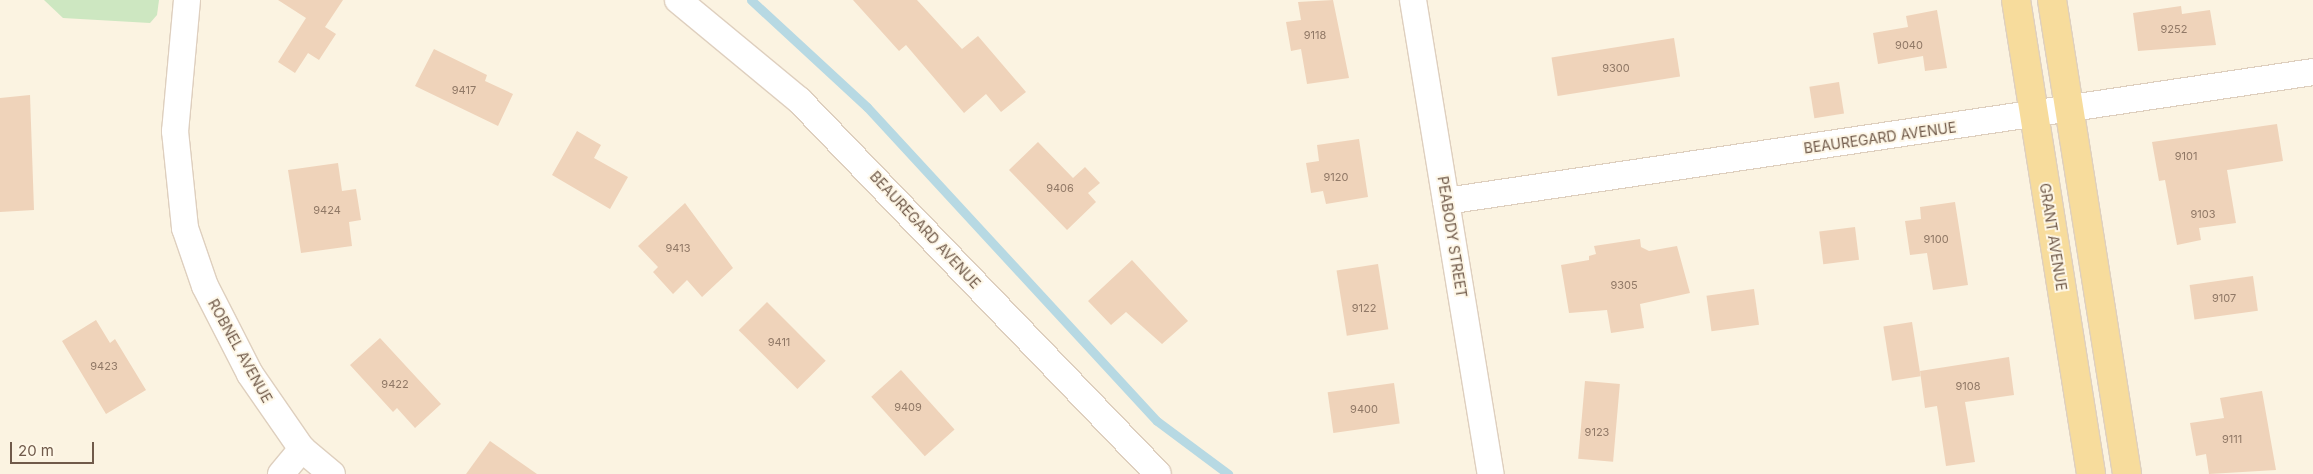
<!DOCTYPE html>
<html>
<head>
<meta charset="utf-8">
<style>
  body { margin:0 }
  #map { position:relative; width:2313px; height:474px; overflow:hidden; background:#fbf3e1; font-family:Inter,sans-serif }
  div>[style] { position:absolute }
  .green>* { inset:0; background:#cde7c1 }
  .stream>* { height:9px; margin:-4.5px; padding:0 4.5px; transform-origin:4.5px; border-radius:4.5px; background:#b7d9e3 }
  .building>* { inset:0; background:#efd3ba; transform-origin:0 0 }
  .roads { filter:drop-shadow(1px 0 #decfbe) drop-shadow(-1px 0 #decfbe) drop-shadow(0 1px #decfbe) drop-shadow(0 -1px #decfbe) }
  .street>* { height:26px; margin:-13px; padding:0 13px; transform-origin:13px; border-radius:13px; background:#fff }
  .primary>* { height:28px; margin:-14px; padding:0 14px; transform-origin:14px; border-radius:14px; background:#f7dc9c }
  span { translate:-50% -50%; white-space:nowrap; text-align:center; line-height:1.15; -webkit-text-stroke:4px #fef7e7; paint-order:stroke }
  .number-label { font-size:11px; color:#907866 }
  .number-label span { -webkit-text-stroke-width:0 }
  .street-label { font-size:14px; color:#705a4a }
  .scale { position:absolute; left:10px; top:442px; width:84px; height:22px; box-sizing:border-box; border:2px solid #705a4a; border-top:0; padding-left:6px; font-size:15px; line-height:18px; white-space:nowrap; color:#705a4a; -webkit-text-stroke:4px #fef7e7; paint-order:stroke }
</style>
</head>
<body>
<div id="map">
  <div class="green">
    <i style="clip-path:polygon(44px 0,159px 0,157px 15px,150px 23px,63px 18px)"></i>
  </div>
  <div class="stream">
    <i style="left:751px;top:0;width:158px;rotate:42.7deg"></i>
    <i style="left:867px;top:107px;width:427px;rotate:47.3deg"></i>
    <i style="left:1157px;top:421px;width:89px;rotate:36.7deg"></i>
  </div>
  <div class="building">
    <i style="clip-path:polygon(278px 0,343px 0,325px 27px,336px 34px,319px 60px,308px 53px,295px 73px,278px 62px,306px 18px)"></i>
    <i style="clip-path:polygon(853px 0,917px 0,962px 49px,978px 36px,1026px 92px,1001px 112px,986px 94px,964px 113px,906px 45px,899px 51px)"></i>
    <i style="clip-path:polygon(1333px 0,1349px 78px,1307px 84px,1301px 49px,1291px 51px,1286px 22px,1301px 20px,1298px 2px)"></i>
    <i style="clip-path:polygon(2181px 6px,2182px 14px,2210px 10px,2216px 45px,2138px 51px,2133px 13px)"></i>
    <i style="clip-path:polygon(1937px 10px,1947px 68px,1925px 71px,1923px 56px,1878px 64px,1873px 33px,1908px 27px,1906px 16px)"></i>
    <i style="left:1674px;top:38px;width:39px;height:124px;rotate:81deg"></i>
    <i style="clip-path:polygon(434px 49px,487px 75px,485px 81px,513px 94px,498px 126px,415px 86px)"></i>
    <i style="left:1839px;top:82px;width:32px;height:30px;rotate:81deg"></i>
    <i style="clip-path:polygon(30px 95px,34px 210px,0 212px,0 98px)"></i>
    <i style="clip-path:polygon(2277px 124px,2283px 161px,2227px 170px,2236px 223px,2199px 228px,2201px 240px,2177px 245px,2165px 180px,2159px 181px,2152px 142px)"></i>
    <i style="clip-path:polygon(577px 131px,601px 145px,594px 158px,628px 177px,610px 209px,552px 175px)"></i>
    <i style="clip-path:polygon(1359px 139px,1368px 197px,1326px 204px,1323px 191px,1311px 193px,1306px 163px,1319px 161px,1317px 145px)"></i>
    <i style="clip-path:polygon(1038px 142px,1073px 178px,1085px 167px,1100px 183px,1088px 193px,1096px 202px,1067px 230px,1009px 170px)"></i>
    <i style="clip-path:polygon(338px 163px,342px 191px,356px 189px,361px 220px,349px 222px,352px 246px,301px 253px,288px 170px)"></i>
    <i style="clip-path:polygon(1955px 202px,1968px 285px,1933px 290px,1927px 253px,1910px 255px,1905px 221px,1921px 219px,1920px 207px)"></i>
    <i style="clip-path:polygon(685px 203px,733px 268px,702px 297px,687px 280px,673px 294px,653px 272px,658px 267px,638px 246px)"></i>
    <i style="left:1855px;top:227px;width:33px;height:36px;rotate:83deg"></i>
    <i style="clip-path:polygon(1640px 239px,1641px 247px,1649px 251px,1677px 246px,1690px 293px,1640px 304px,1644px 328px,1611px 333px,1607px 310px,1569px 313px,1561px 265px,1589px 260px,1589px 256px,1596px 254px,1594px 246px)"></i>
    <i style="clip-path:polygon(1132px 260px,1188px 321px,1162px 344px,1126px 312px,1111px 325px,1088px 301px)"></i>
    <i style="left:1378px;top:264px;width:66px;height:42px;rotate:81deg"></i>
    <i style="left:2253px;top:276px;width:35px;height:64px;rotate:82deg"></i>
    <i style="left:1754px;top:289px;width:36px;height:48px;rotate:82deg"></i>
    <i style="left:767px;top:302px;width:83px;height:40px;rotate:45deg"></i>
    <i style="clip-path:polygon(96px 320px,110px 343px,115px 339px,146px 390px,106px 414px,62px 341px)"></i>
    <i style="left:1912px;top:322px;width:55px;height:29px;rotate:81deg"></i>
    <i style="clip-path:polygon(380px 338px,441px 404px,415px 428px,397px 408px,393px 412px,350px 365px)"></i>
    <i style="clip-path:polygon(2009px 357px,2014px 395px,1965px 402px,1975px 462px,1946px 466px,1937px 406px,1925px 408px,1920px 371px)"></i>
    <i style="left:901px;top:370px;width:80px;height:40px;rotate:48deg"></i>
    <i style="left:1585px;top:381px;width:35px;height:78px;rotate:5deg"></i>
    <i style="left:1394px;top:383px;width:41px;height:67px;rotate:82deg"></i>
    <i style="clip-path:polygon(2262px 391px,2276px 470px,2209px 474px,2206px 454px,2196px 456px,2190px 423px,2224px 418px,2220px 398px)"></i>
    <i style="clip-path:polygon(490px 441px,537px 474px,466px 474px)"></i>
  </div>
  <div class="roads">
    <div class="street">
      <i style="left:187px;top:0;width:132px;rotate:95.2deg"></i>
      <i style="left:175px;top:131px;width:98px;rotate:84.1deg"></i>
      <i style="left:185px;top:228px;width:61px;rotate:71deg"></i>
      <i style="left:205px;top:286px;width:99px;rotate:62.9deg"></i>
      <i style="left:250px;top:374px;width:91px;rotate:55.3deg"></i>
      <i style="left:302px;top:449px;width:39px;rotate:40deg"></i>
      <i style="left:678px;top:0;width:157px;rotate:39.6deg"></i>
      <i style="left:799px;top:100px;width:518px;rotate:46.17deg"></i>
      <i style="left:1413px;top:0;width:480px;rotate:80.7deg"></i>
      <i style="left:1446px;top:201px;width:877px;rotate:-8.46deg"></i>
      <i style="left:281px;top:474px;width:33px;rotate:-50deg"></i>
    </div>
    <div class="primary">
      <i style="left:2016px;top:0;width:480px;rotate:81deg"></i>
      <i style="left:2052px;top:0;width:480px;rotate:81deg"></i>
    </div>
  </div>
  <div class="number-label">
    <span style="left:2174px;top:29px">9252</span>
    <span style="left:1315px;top:35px">9118</span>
    <span style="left:1909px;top:45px">9040</span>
    <span style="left:1616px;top:68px">9300</span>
    <span style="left:464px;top:90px">9417</span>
    <span style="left:2186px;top:156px">9101</span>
    <span style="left:1336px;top:177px">9120</span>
    <span style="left:1060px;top:188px">9406</span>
    <span style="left:327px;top:210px">9424</span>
    <span style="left:2203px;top:214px">9103</span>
    <span style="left:1936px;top:239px">9100</span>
    <span style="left:678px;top:248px">9413</span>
    <span style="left:1624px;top:285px">9305</span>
    <span style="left:2224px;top:298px">9107</span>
    <span style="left:1364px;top:308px">9122</span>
    <span style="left:779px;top:342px">9411</span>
    <span style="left:104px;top:366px">9423</span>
    <span style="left:395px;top:384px">9422</span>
    <span style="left:1968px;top:386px">9108</span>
    <span style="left:908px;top:407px">9409</span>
    <span style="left:1364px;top:409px">9400</span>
    <span style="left:1597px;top:432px">9123</span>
    <span style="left:2232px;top:439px">9111</span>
  </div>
  <div class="street-label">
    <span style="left:1880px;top:138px;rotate:-8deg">BEAUREGARD AVENUE</span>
    <span style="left:925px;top:230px;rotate:47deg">BEAUREGARD AVENUE</span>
    <span style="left:1452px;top:237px;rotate:81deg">PEABODY STREET</span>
    <span style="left:2053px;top:237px;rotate:81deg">GRANT AVENUE</span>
    <span style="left:240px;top:351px;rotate:61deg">ROBNEL AVENUE</span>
  </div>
  <div class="scale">20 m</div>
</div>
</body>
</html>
